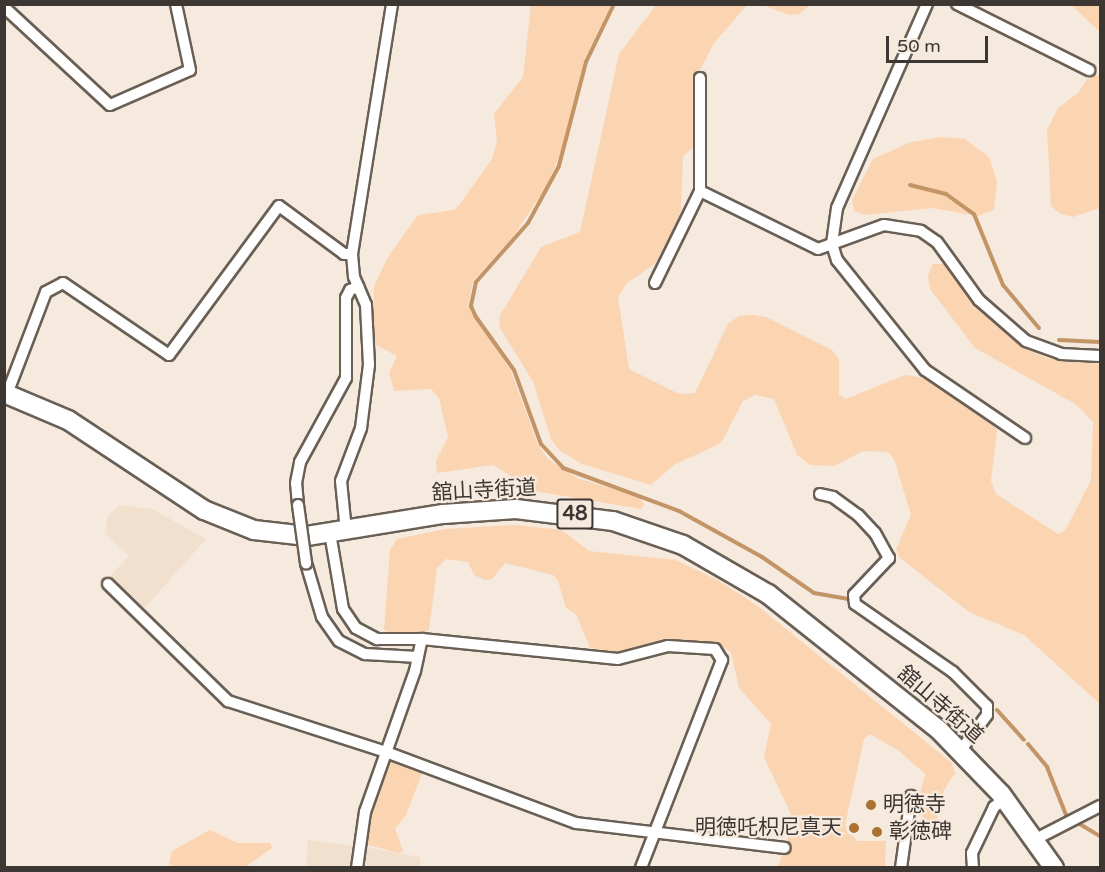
<!DOCTYPE html>
<html>
<head>
<meta charset="utf-8">
<style>
  body { margin:0 }
  #map { position:relative; width:1105px; height:872px; overflow:hidden; background:#f6e9de; font-family:"Varela Round","Noto Sans JP",sans-serif }
  div>[style] { position:absolute }
  .built>* { inset:0; background:#f2e0ce }
  .green>* { inset:0; background:#fbd5b1 }
  .stream>* { height:4px; margin:-2px; padding:0 2px; transform-origin:2px; border-radius:2px; background:#c29466 }
  .roads { filter:drop-shadow(2px 0 #695f55) drop-shadow(-2px 0 #695f55) drop-shadow(0 2px #695f55) drop-shadow(0 -2px #695f55) }
  .street>* { height:10px; margin:-5px; padding:0 5px; transform-origin:5px; border-radius:5px; background:#fff }
  .primary>* { height:18px; margin:-9px; padding:0 9px; transform-origin:9px; border-radius:9px; background:#fff }
  .bridges { filter:drop-shadow(2px 0 #695f55) drop-shadow(-2px 0 #695f55) drop-shadow(0 2px #695f55) drop-shadow(0 -2px #695f55) }
  .street-bridge>* { height:10px; margin:-5px; padding:0 5px; transform-origin:5px; border-radius:5px; background:#fff }
  .dots>* { width:16px; height:16px; translate:-50% -50%; box-sizing:border-box; border:3px solid #f6e9de; border-radius:50% }
  span { translate:-50% -50%; white-space:nowrap; text-align:center; line-height:1.15; -webkit-text-stroke:4.5px #f6e9de; paint-order:stroke }
  .shield-label span { padding:2px 4px; background:#f6e9de; border:2px solid; border-radius:4px; -webkit-text-stroke-width:0 }
  .shield-label { font-size:20px; color:#3c3733; font-weight:700 }
  .street-label { font-size:21px; color:#3c3733 }
  .poi-label { font-size:21px; color:#3c3733 }
  .left { translate:0 -50%; text-align:left }
  .right { translate:-100% -50%; text-align:right }
  .frame { position:absolute; inset:0; border:6px solid #3c3733; pointer-events:none }
  .scale { position:absolute; left:886px; top:36px; width:102px; height:27px; box-sizing:border-box; border:3px solid #3c3733; border-top:0; padding-left:8px; font-size:18px; line-height:21px; white-space:nowrap; color:#3c3733; -webkit-text-stroke:4px #f6e9de; paint-order:stroke }
</style>
</head>
<body>
<div id="map">
  <div class="built">
    <i style="clip-path:polygon(120px 505px,152px 509px,206px 539px,142px 611px,108px 578px,129px 556px,105px 533px,108px 516px)"></i>
    <i style="clip-path:polygon(308px 840px,354px 846px,352px 867px,306px 867px)"></i>
    <i style="clip-path:polygon(364px 847px,420px 857px,421px 867px,362px 868px)"></i>
  </div>
  <div class="green">
    <i style="clip-path:polygon(531px 5px,611px 5px,584px 61px,564px 144px,548px 184px,512px 238px,473px 281px,468px 306px,511px 371px,538px 445px,548px 459px,577px 478px,640px 497px,644px 505px,641px 509px,534px 491px,493px 465px,437px 473px,436px 461px,448px 437px,439px 398px,431px 389px,394px 391px,389px 373px,397px 356px,376px 345px,373px 338px,374px 286px,388px 257px,418px 215px,454px 210px,459px 205px,492px 159px,497px 141px,494px 114px,523px 77px)"></i>
    <i style="clip-path:polygon(656px 5px,747px 5px,714px 43px,696px 78px,695px 146px,683px 156px,681px 210px,674px 228px,655px 264px,627px 283px,618px 297px,629px 369px,679px 394px,695px 393px,728px 324px,739px 316px,753px 315px,766px 317px,832px 350px,839px 359px,839px 395px,846px 399px,905px 375px,926px 378px,989px 421px,997px 430px,991px 481px,996px 494px,1058px 534px,1065px 531px,1091px 480px,1093px 422px,1077px 405px,975px 348px,930px 289px,928px 276px,933px 264px,944px 264px,974px 305px,1022px 347px,1047px 358px,1100px 364px,1100px 704px,1024px 635px,969px 612px,900px 558px,896px 549px,911px 515px,894px 459px,888px 452px,863px 451px,834px 466px,810px 465px,797px 455px,774px 399px,755px 395px,743px 401px,721px 443px,674px 465px,651px 485px,582px 464px,559px 450px,551px 439px,533px 382px,500px 328px,499px 317px,541px 247px,580px 232px,619px 54px)"></i>
    <i style="clip-path:polygon(763px 5px,810px 5px,799px 14px,789px 15px)"></i>
    <i style="clip-path:polygon(1071px 5px,1100px 5px,1100px 32px)"></i>
    <i style="clip-path:polygon(1100px 74px,1100px 208px,1073px 217px,1061px 214px,1051px 206px,1047px 130px,1058px 108px,1078px 93px,1087px 79px)"></i>
    <i style="clip-path:polygon(941px 137px,965px 139px,989px 157px,997px 181px,994px 210px,978px 216px,932px 208px,865px 215px,854px 211px,852px 200px,873px 159px,911px 142px)"></i>
    <i style="clip-path:polygon(516px 525px,562px 530px,589px 551px,676px 560px,719px 581px,759px 607px,952px 763px,955px 773px,944px 790px,936px 822px,929px 822px,916px 811px,925px 774px,899px 751px,870px 734px,864px 739px,845px 825px,857px 841px,886px 841px,885px 867px,778px 867px,794px 821px,764px 757px,771px 724px,739px 688px,731px 652px,717px 644px,676px 641px,618px 653px,590px 648px,576px 614px,566px 608px,558px 581px,553px 575px,505px 563px,492px 579px,485px 580px,474px 575px,468px 562px,446px 559px,437px 568px,429px 630px,420px 634px,392px 634px,384px 630px,390px 550px,397px 539px,445px 529px)"></i>
    <i style="clip-path:polygon(392px 759px,423px 771px,406px 815px,395px 829px,403px 851px,399px 853px,365px 844px,369px 814px)"></i>
    <i style="clip-path:polygon(210px 830px,238px 843px,270px 843px,272px 848px,245px 867px,174px 867px,169px 864px,172px 851px)"></i>
  </div>
  <div class="stream">
    <i style="left:614px;top:4px;width:64px;rotate:115.8deg"></i>
    <i style="left:586px;top:62px;width:107px;rotate:104.6deg"></i>
    <i style="left:559px;top:166px;width:65px;rotate:118.5deg"></i>
    <i style="left:528px;top:223px;width:79px;rotate:131.4deg"></i>
    <i style="left:476px;top:282px;width:25px;rotate:102deg"></i>
    <i style="left:471px;top:306px;width:12px;rotate:66deg"></i>
    <i style="left:476px;top:317px;width:65px;rotate:54.4deg"></i>
    <i style="left:514px;top:370px;width:79px;rotate:70deg"></i>
    <i style="left:541px;top:444px;width:33px;rotate:47deg"></i>
    <i style="left:563px;top:468px;width:124px;rotate:20.3deg"></i>
    <i style="left:679px;top:511px;width:95px;rotate:29deg"></i>
    <i style="left:762px;top:557px;width:63px;rotate:34.7deg"></i>
    <i style="left:814px;top:593px;width:35px;rotate:10deg"></i>
    <i style="left:910px;top:185px;width:37px;rotate:14deg"></i>
    <i style="left:946px;top:194px;width:34px;rotate:36deg"></i>
    <i style="left:974px;top:214px;width:77px;rotate:67.8deg"></i>
    <i style="left:1003px;top:285px;width:56px;rotate:50.1deg"></i>
    <i style="left:1059px;top:340px;width:41px;rotate:2.8deg"></i>
    <i style="left:997px;top:710px;width:40px;rotate:48deg"></i>
    <i style="left:1028px;top:744px;width:30px;rotate:50deg"></i>
    <i style="left:1047px;top:767px;width:52px;rotate:68.4deg"></i>
    <i style="left:1078px;top:823px;width:26px;rotate:31deg"></i>
  </div>
  <div class="roads">
    <div class="street">
      <i style="left:927px;top:4px;width:223px;rotate:113.8deg"></i>
      <i style="left:837px;top:208px;width:36px;rotate:98deg"></i>
      <i style="left:832px;top:244px;width:17px;rotate:73deg"></i>
      <i style="left:837px;top:260px;width:141px;rotate:51.3deg"></i>
      <i style="left:925px;top:370px;width:121px;rotate:34.2deg"></i>
      <i style="left:957px;top:4px;width:148px;rotate:26.6deg"></i>
      <i style="left:4px;top:7px;width:144px;rotate:42.8deg"></i>
      <i style="left:110px;top:105px;width:87px;rotate:-23.6deg"></i>
      <i style="left:190px;top:70px;width:67px;rotate:-102deg"></i>
      <i style="left:700px;top:191px;width:131px;rotate:26.2deg"></i>
      <i style="left:818px;top:249px;width:70px;rotate:-20deg"></i>
      <i style="left:884px;top:225px;width:37px;rotate:9deg"></i>
      <i style="left:921px;top:231px;width:19px;rotate:35deg"></i>
      <i style="left:937px;top:242px;width:72px;rotate:54.1deg"></i>
      <i style="left:979px;top:300px;width:62px;rotate:41.1deg"></i>
      <i style="left:1026px;top:341px;width:37px;rotate:20deg"></i>
      <i style="left:1061px;top:354px;width:39px;rotate:3deg"></i>
      <i style="left:655px;top:283px;width:102px;rotate:-63.9deg"></i>
      <i style="left:700px;top:191px;width:113px;rotate:-90deg"></i>
      <i style="left:7px;top:394px;width:109px;rotate:-69.1deg"></i>
      <i style="left:46px;top:292px;width:19px;rotate:-28deg"></i>
      <i style="left:63px;top:283px;width:128px;rotate:34.2deg"></i>
      <i style="left:169px;top:355px;width:185px;rotate:-53.6deg"></i>
      <i style="left:279px;top:206px;width:81px;rotate:36.4deg"></i>
      <i style="left:344px;top:254px;width:8px"></i>
      <i style="left:820px;top:494px;width:13px;rotate:13deg"></i>
      <i style="left:833px;top:497px;width:31px;rotate:36deg"></i>
      <i style="left:858px;top:515px;width:25px;rotate:47deg"></i>
      <i style="left:875px;top:533px;width:29px;rotate:61deg"></i>
      <i style="left:889px;top:558px;width:51px;rotate:133.4deg"></i>
      <i style="left:854px;top:595px;width:9px;rotate:84deg"></i>
      <i style="left:855px;top:604px;width:119px;rotate:34.8deg"></i>
      <i style="left:953px;top:672px;width:48px;rotate:45deg"></i>
      <i style="left:987px;top:706px;width:9px;rotate:90deg"></i>
      <i style="left:987px;top:715px;width:44px;rotate:126.6deg"></i>
      <i style="left:298px;top:505px;width:22px;rotate:-95deg"></i>
      <i style="left:296px;top:483px;width:21px;rotate:-79deg"></i>
      <i style="left:300px;top:462px;width:96px;rotate:-61.3deg"></i>
      <i style="left:346px;top:378px;width:80px;rotate:-90deg"></i>
      <i style="left:346px;top:298px;width:9px;rotate:-63deg"></i>
      <i style="left:350px;top:290px;width:9px;rotate:-21deg"></i>
      <i style="left:346px;top:531px;width:50px;rotate:-95.7deg"></i>
      <i style="left:341px;top:481px;width:57px;rotate:-69.3deg"></i>
      <i style="left:361px;top:428px;width:64px;rotate:-82.8deg"></i>
      <i style="left:369px;top:365px;width:60px;rotate:-92.9deg"></i>
      <i style="left:366px;top:305px;width:30px;rotate:-113deg"></i>
      <i style="left:354px;top:277px;width:23px;rotate:-95deg"></i>
      <i style="left:352px;top:254px;width:253px;rotate:-80.9deg"></i>
      <i style="left:330px;top:533px;width:77px;rotate:80.3deg"></i>
      <i style="left:343px;top:609px;width:23px;rotate:56deg"></i>
      <i style="left:356px;top:628px;width:24px;rotate:28deg"></i>
      <i style="left:377px;top:639px;width:45px"></i>
      <i style="left:422px;top:639px;width:197px;rotate:5.8deg"></i>
      <i style="left:618px;top:659px;width:52px;rotate:-14.6deg"></i>
      <i style="left:668px;top:646px;width:47px;rotate:3.7deg"></i>
      <i style="left:715px;top:649px;width:13px;rotate:58deg"></i>
      <i style="left:722px;top:660px;width:223px;rotate:111.3deg"></i>
      <i style="left:306px;top:563px;width:56px;rotate:73.5deg"></i>
      <i style="left:322px;top:617px;width:29px;rotate:55deg"></i>
      <i style="left:339px;top:641px;width:29px;rotate:27deg"></i>
      <i style="left:365px;top:654px;width:53px;rotate:3.2deg"></i>
      <i style="left:108px;top:584px;width:168px;rotate:44.3deg"></i>
      <i style="left:228px;top:701px;width:166px;rotate:17.9deg"></i>
      <i style="left:386px;top:752px;width:203px;rotate:20.5deg"></i>
      <i style="left:576px;top:823px;width:210px;rotate:6.8deg"></i>
      <i style="left:1036px;top:839px;width:72px;rotate:-27.3deg"></i>
      <i style="left:357px;top:868px;width:57px;rotate:-81.9deg"></i>
      <i style="left:365px;top:812px;width:150px;rotate:-70.5deg"></i>
      <i style="left:415px;top:671px;width:33px;rotate:-78deg"></i>
      <i style="left:901px;top:868px;width:73px;rotate:-82.1deg"></i>
      <i style="left:973px;top:868px;width:15px;rotate:-94deg"></i>
      <i style="left:972px;top:853px;width:51px;rotate:-64.4deg"></i>
      <i style="left:994px;top:807px;width:14px;rotate:-39deg"></i>
    </div>
    <div class="primary">
      <i style="left:4px;top:393px;width:69px;rotate:22.9deg"></i>
      <i style="left:68px;top:420px;width:163px;rotate:33.5deg"></i>
      <i style="left:204px;top:510px;width:54px;rotate:21.8deg"></i>
      <i style="left:254px;top:530px;width:53px;rotate:6.5deg"></i>
      <i style="left:307px;top:536px;width:138px;rotate:-9.2deg"></i>
      <i style="left:443px;top:514px;width:73px;rotate:-3.9deg"></i>
      <i style="left:516px;top:509px;width:98px;rotate:7.1deg"></i>
      <i style="left:613px;top:521px;width:74px;rotate:18.9deg"></i>
      <i style="left:683px;top:545px;width:98px;rotate:30deg"></i>
      <i style="left:768px;top:594px;width:218px;rotate:38.5deg"></i>
      <i style="left:939px;top:730px;width:89px;rotate:45.9deg"></i>
      <i style="left:1001px;top:794px;width:91px;rotate:54.4deg"></i>
    </div>
  </div>
  <div class="bridges">
    <div class="street-bridge">
      <i style="left:298px;top:505px;width:59px;rotate:82.1deg"></i>
    </div>
  </div>
  <div class="dots">
    <i style="left:871px;top:805px;background:#ab7130"></i>
    <i style="left:854px;top:828px;background:#ab7130"></i>
    <i style="left:877px;top:832px;background:#ab7130"></i>
  </div>
  <div class="shield-label">
    <span style="left:575px;top:514px">48</span>
  </div>
  <div class="street-label">
    <span style="left:484px;top:491px;rotate:-3deg">舘山寺街道</span>
    <span style="left:940px;top:705px;rotate:41deg">舘山寺街道</span>
  </div>
  <div class="poi-label">
    <span class="left" style="left:883px;top:805px">明徳寺</span>
    <span class="right" style="left:842px;top:828px">明徳吒枳尼真天</span>
    <span class="left" style="left:889px;top:832px">彰徳碑</span>
  </div>
  <div class="frame"></div>
  <div class="scale">50 m</div>
</div>
</body>
</html>
